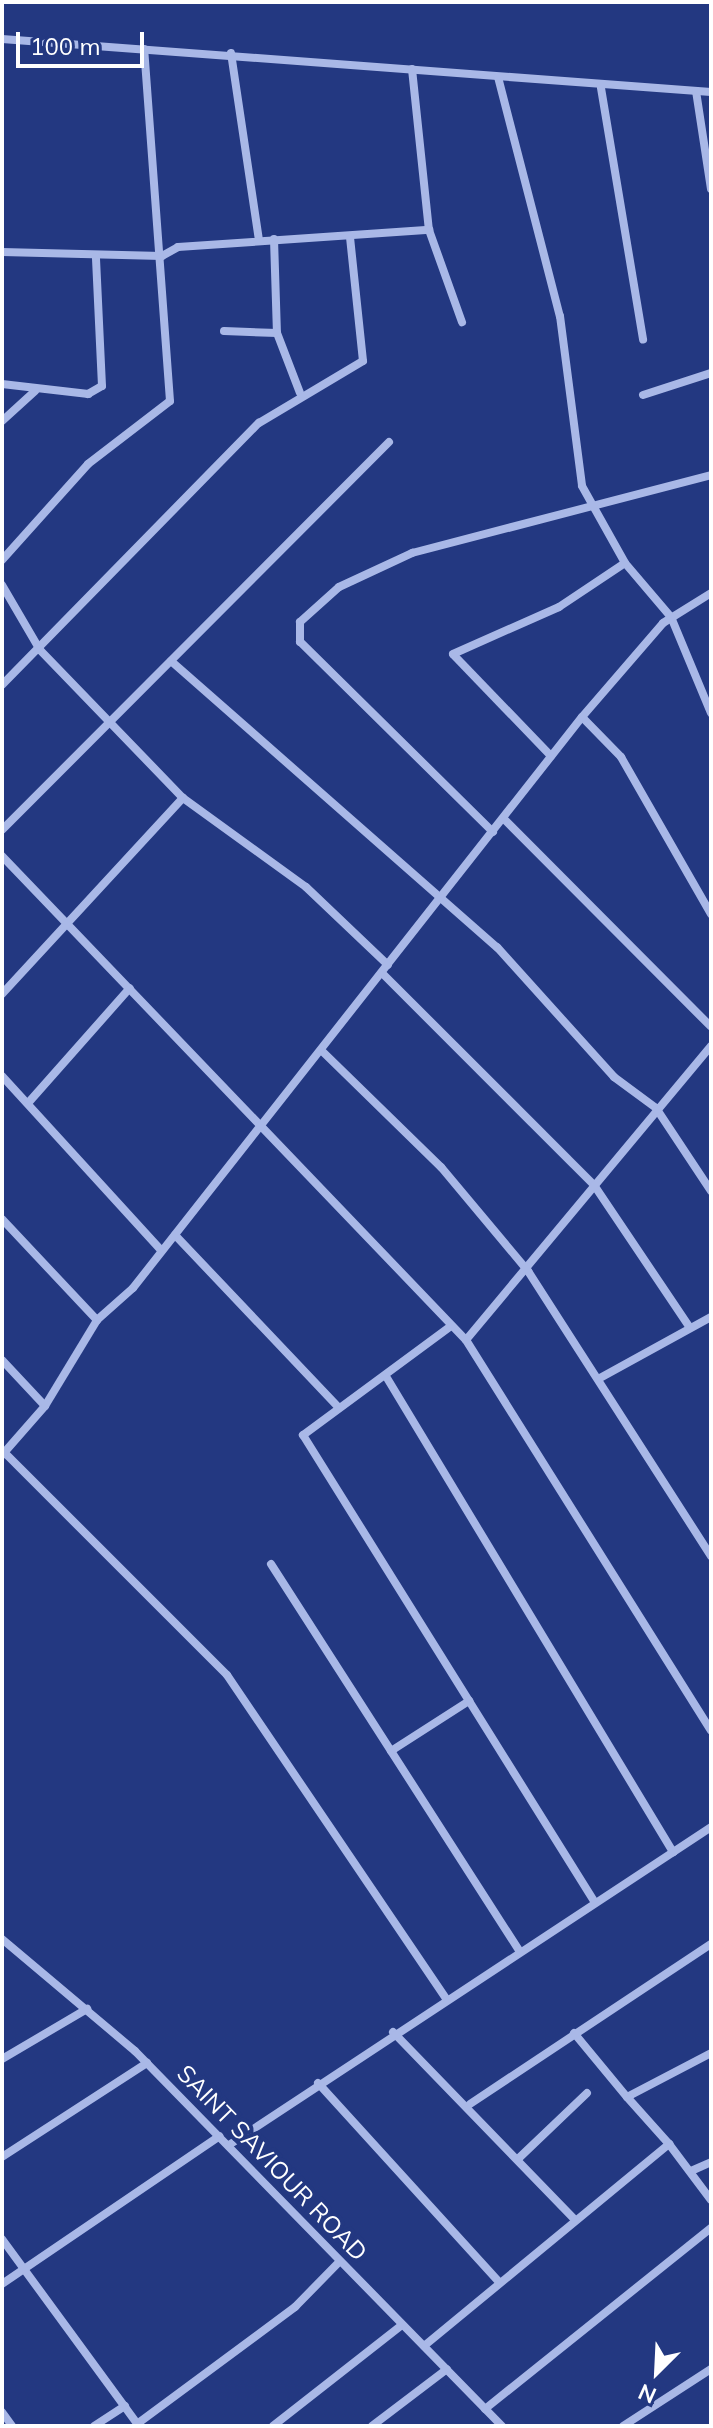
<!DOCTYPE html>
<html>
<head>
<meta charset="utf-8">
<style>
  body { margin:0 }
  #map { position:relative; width:713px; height:2428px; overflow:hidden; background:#233881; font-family:Mulish,sans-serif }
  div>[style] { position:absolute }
  .minor>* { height:8px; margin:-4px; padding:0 4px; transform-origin:4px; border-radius:4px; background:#a9b8e7 }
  span { translate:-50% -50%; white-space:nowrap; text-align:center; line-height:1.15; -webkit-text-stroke:8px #233881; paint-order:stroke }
  .street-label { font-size:24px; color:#fff }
  .frame { position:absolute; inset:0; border:4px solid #fff; pointer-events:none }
  .north { position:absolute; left:617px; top:2332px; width:80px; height:80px; -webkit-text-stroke:6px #233881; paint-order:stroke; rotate:204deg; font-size:22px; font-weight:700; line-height:32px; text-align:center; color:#fff }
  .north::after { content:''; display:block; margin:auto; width:28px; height:36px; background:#fff; clip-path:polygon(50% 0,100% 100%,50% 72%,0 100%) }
  .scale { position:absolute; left:16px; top:32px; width:128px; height:36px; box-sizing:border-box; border:4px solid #fff; border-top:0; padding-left:10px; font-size:24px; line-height:28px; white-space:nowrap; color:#fff; -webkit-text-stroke:6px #233881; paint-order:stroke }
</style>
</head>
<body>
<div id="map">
  <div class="minor">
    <i style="left:2px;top:39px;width:711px;rotate:4.28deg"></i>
    <i style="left:231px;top:53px;width:189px;rotate:81.5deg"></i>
    <i style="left:412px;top:69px;width:162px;rotate:84deg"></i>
    <i style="left:429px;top:230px;width:98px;rotate:70.3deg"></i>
    <i style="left:498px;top:77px;width:247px;rotate:75.5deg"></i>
    <i style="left:560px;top:316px;width:171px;rotate:82.6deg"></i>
    <i style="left:582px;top:486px;width:88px;rotate:60.8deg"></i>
    <i style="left:625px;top:563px;width:71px;rotate:49.6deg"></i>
    <i style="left:671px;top:617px;width:104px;rotate:67.4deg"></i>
    <i style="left:601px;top:88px;width:255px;rotate:80.5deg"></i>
    <i style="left:696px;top:91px;width:99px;rotate:81.3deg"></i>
    <i style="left:274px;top:239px;width:94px;rotate:88.2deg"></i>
    <i style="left:277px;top:333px;width:64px;rotate:69deg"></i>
    <i style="left:2px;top:252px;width:160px;rotate:1.4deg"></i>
    <i style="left:162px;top:256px;width:18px;rotate:-29deg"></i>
    <i style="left:178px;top:247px;width:252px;rotate:-3.9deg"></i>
    <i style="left:224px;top:331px;width:53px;rotate:2.2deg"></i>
    <i style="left:2px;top:384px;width:87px;rotate:6.6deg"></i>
    <i style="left:88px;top:394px;width:16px;rotate:-30deg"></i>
    <i style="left:102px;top:386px;width:129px;rotate:-92.7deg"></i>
    <i style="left:643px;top:395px;width:71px;rotate:-17.9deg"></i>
    <i style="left:2px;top:421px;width:45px;rotate:-42.3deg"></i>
    <i style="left:2px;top:560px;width:129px;rotate:-48.1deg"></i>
    <i style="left:88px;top:464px;width:103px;rotate:-37.5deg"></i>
    <i style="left:170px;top:401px;width:353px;rotate:-94.2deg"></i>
    <i style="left:2px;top:585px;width:75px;rotate:59.7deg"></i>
    <i style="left:40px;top:650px;width:206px;rotate:46deg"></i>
    <i style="left:183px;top:798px;width:152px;rotate:35.9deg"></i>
    <i style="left:306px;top:887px;width:113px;rotate:43.6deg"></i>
    <i style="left:171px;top:661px;width:434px;rotate:41.3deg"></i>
    <i style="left:497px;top:947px;width:175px;rotate:48deg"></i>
    <i style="left:614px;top:1077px;width:52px;rotate:36.4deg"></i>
    <i style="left:656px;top:1108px;width:100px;rotate:56.5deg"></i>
    <i style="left:2px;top:685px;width:367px;rotate:-45.6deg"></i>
    <i style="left:259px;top:423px;width:121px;rotate:-30.8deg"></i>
    <i style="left:363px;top:361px;width:125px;rotate:-96deg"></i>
    <i style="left:582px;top:717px;width:56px;rotate:45.7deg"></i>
    <i style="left:621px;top:757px;width:181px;rotate:60.2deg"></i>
    <i style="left:551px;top:756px;width:141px;rotate:-133.9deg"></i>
    <i style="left:453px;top:654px;width:116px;rotate:-23.9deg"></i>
    <i style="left:559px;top:607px;width:79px;rotate:-33.7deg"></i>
    <i style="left:504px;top:819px;width:293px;rotate:45.1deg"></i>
    <i style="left:2px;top:830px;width:548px;rotate:-45.07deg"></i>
    <i style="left:493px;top:832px;width:271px;rotate:-135.4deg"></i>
    <i style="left:300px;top:642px;width:20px;rotate:-90deg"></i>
    <i style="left:300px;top:622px;width:52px;rotate:-41.9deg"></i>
    <i style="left:339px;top:587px;width:81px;rotate:-25deg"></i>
    <i style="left:412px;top:553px;width:309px;rotate:-14.6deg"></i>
    <i style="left:2px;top:856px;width:670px;rotate:46.21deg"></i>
    <i style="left:466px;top:1340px;width:461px;rotate:57.9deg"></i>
    <i style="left:383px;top:974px;width:298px;rotate:45deg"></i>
    <i style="left:594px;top:1185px;width:172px;rotate:56.1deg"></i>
    <i style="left:2px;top:994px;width:267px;rotate:-47.3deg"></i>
    <i style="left:321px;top:1050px;width:168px;rotate:44.3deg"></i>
    <i style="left:441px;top:1167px;width:136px;rotate:50.1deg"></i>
    <i style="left:528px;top:1271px;width:339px;rotate:57.3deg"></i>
    <i style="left:2px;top:1076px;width:236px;rotate:47.6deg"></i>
    <i style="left:29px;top:1102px;width:152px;rotate:-48.5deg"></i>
    <i style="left:2px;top:1219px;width:139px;rotate:46.8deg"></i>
    <i style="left:175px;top:1235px;width:236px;rotate:46.5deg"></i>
    <i style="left:451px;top:1326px;width:184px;rotate:143.6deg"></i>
    <i style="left:303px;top:1435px;width:549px;rotate:58.02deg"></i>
    <i style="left:466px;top:1340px;width:383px;rotate:-50.2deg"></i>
    <i style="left:2px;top:1360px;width:63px;rotate:46.9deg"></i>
    <i style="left:387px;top:1378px;width:554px;rotate:58.89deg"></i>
    <i style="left:600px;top:1378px;width:127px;rotate:-28.8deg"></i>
    <i style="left:5px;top:1453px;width:314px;rotate:45deg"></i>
    <i style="left:227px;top:1675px;width:390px;rotate:55.9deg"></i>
    <i style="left:2px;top:1455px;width:65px;rotate:-48.7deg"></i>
    <i style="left:45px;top:1406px;width:100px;rotate:-58.8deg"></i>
    <i style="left:97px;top:1320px;width:48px;rotate:-41.6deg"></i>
    <i style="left:133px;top:1288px;width:726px;rotate:-51.82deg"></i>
    <i style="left:582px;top:717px;width:124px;rotate:-49.2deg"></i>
    <i style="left:663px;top:623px;width:57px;rotate:-32deg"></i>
    <i style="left:271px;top:1564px;width:459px;rotate:57.3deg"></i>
    <i style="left:391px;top:1751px;width:93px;rotate:-32.7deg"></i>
    <i style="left:2px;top:1939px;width:174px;rotate:40.1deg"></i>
    <i style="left:135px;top:2051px;width:525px;rotate:45.62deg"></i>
    <i style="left:393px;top:2032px;width:260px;rotate:45.9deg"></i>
    <i style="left:574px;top:2033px;width:83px;rotate:50.4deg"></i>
    <i style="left:2px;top:2059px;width:99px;rotate:-30.5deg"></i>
    <i style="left:318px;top:2083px;width:269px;rotate:47.7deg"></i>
    <i style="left:470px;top:2104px;width:289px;rotate:-33.6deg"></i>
    <i style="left:669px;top:2144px;width:70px;rotate:53.1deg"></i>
    <i style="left:229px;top:2145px;width:577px;rotate:-33.41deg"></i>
    <i style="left:2px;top:2157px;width:173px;rotate:-33deg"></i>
    <i style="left:519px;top:2158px;width:94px;rotate:-43.7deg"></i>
    <i style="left:691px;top:2171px;width:22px;rotate:-24deg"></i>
    <i style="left:2px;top:2239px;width:230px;rotate:53.8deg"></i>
    <i style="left:2px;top:2284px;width:263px;rotate:-34.2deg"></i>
    <i style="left:424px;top:2346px;width:318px;rotate:-39.5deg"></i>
    <i style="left:669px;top:2144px;width:63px;rotate:-131.8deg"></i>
    <i style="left:627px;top:2097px;width:95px;rotate:-27.6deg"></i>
    <i style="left:485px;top:2409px;width:290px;rotate:-38.7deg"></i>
    <i style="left:2px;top:2412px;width:17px;rotate:54deg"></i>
    <i style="left:137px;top:2424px;width:197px;rotate:-36.5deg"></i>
    <i style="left:295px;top:2307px;width:64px;rotate:-45.6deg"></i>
    <i style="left:94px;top:2426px;width:37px;rotate:-33deg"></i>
    <i style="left:273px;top:2426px;width:164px;rotate:-38.1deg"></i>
    <i style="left:372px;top:2426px;width:94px;rotate:-37.2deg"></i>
    <i style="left:623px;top:2426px;width:105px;rotate:-32.9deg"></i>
  </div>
  <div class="street-label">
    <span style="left:272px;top:2163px;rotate:46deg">SAINT SAVIOUR ROAD</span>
  </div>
  <div class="frame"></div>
  <div class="north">N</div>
  <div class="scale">100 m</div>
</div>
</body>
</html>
